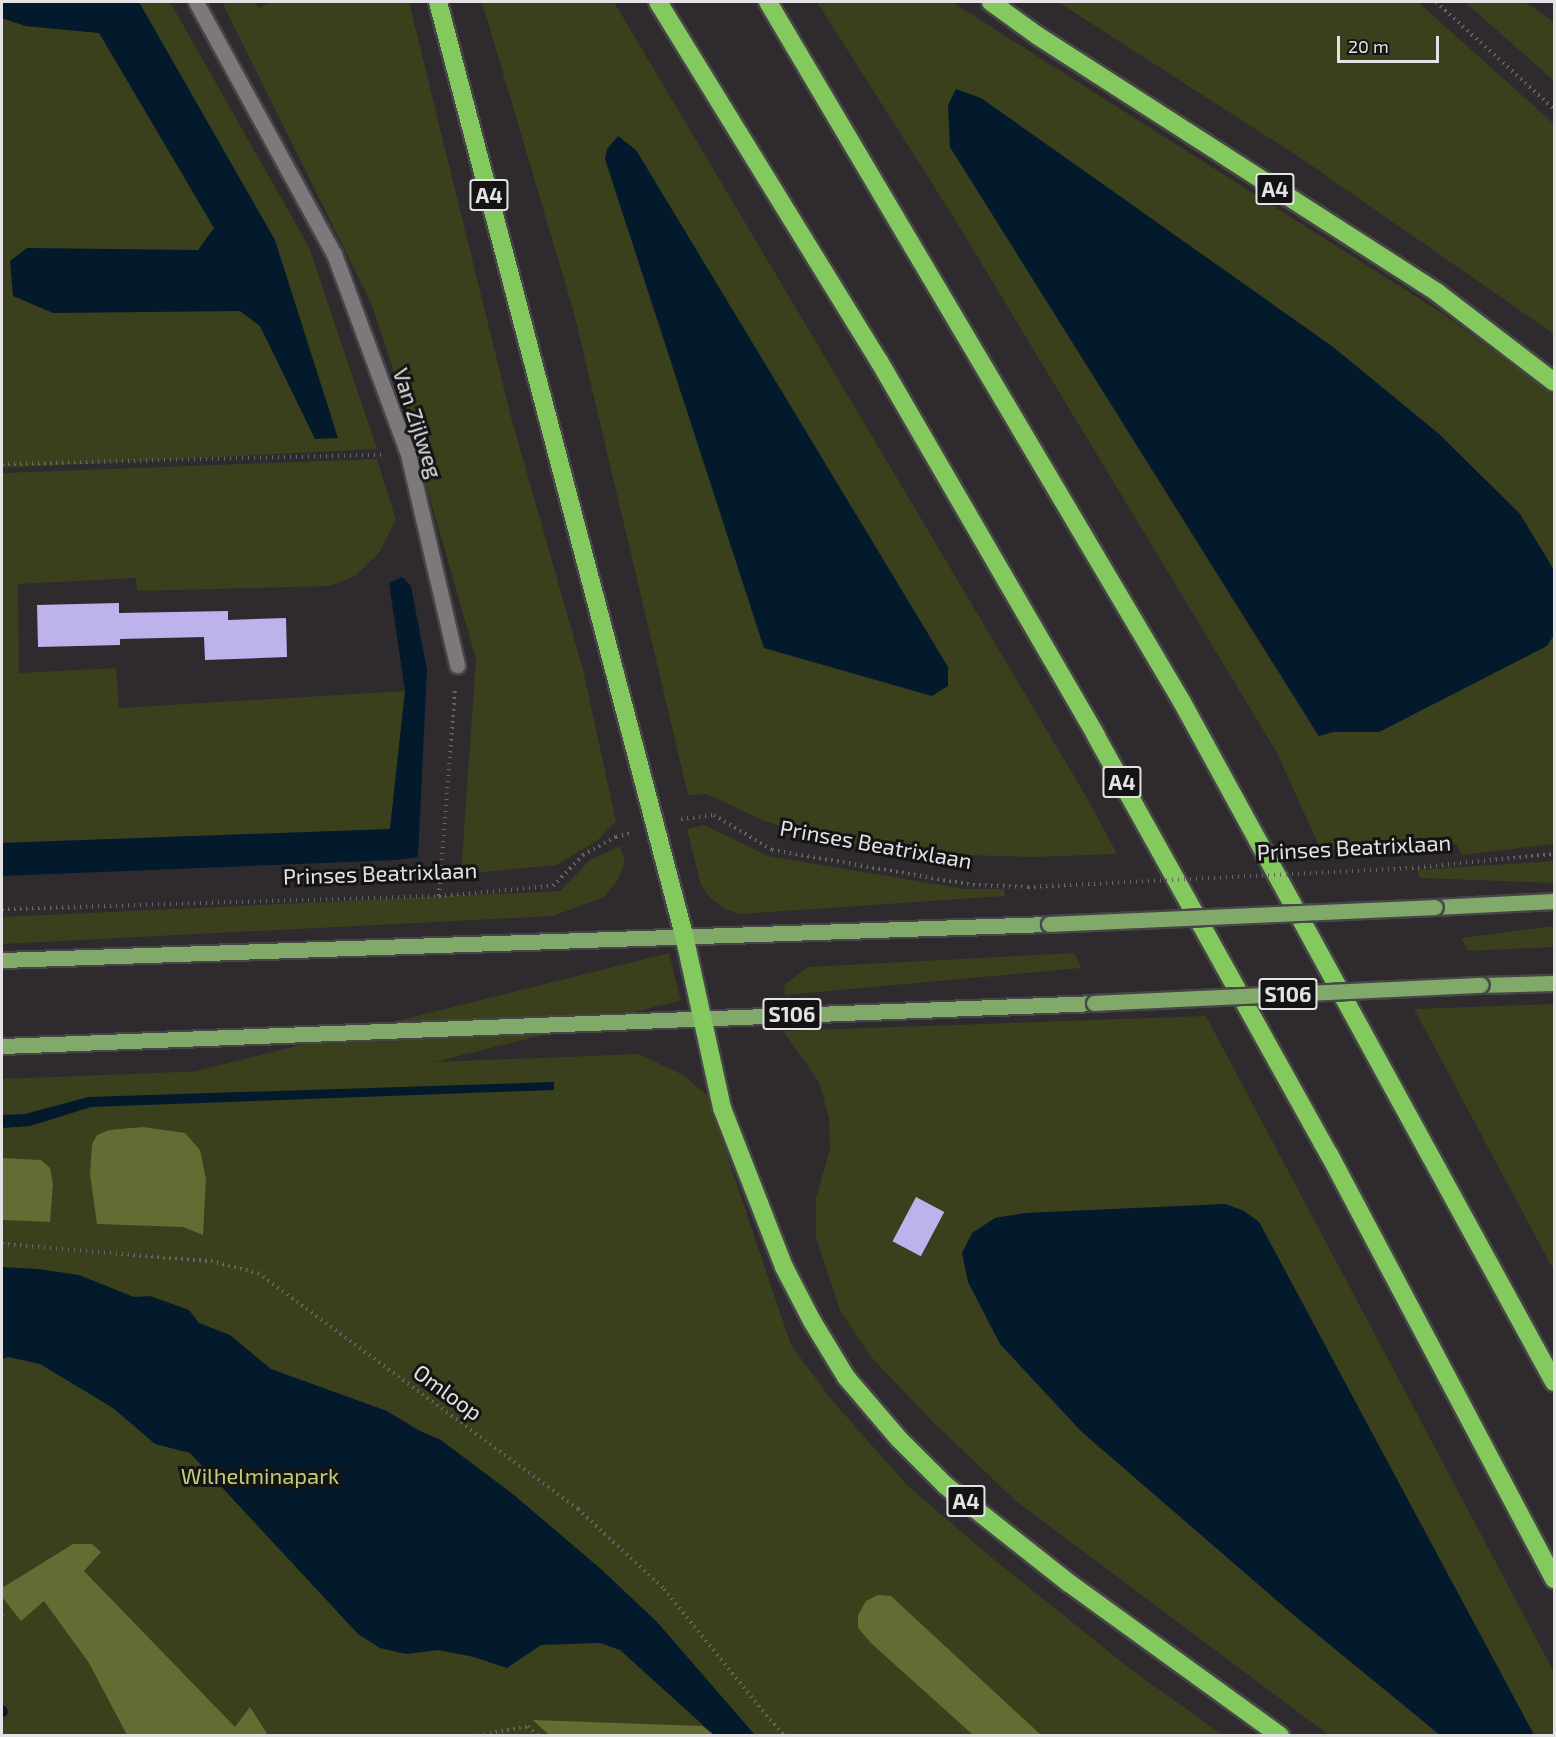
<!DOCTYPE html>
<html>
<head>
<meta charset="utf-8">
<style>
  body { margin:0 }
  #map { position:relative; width:1556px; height:1737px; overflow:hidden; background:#2e2a2e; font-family:"Exo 2",sans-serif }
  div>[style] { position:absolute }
  .green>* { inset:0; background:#3a3f1c; transform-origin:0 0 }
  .forest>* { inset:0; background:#636c32 }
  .water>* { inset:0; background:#031a2d }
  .stream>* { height:10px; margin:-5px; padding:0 5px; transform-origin:5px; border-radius:5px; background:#031a2d }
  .building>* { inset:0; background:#bdb2ec; transform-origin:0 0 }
  .path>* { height:4px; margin-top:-2px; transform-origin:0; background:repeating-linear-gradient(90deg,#686568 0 1.5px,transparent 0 6px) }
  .roads { filter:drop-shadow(2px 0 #474547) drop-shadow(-2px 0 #474547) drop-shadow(0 2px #474547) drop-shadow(0 -2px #474547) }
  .minor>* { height:15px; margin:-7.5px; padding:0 7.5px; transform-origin:7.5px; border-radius:7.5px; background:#7c787c }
  .primary>* { height:15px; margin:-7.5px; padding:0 7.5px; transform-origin:7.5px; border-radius:7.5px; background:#81a969 }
  .motorway>* { height:18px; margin:-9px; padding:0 9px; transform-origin:9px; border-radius:9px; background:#84c95d }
  .path-bridge>* { height:4px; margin-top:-2px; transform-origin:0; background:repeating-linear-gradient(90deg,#686568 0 1.5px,transparent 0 6px) }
  .bridges { filter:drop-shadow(2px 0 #474547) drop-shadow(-2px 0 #474547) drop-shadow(0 2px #474547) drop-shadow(0 -2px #474547) }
  .primary-bridge>* { height:15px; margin:-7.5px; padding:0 7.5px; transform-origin:7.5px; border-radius:7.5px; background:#81a969 }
  span { translate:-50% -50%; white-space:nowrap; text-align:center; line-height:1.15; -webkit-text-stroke:6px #151415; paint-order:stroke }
  .shield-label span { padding:2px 4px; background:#151415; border:2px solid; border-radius:4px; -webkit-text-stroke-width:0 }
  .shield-label { font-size:21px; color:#e4e2e4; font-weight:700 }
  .street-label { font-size:22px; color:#e4e2e4 }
  .park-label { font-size:22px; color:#c0ce77 }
  .frame { position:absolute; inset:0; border:3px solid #e4e2e4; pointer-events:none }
  .scale { position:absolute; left:1337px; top:36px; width:102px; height:27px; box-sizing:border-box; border:3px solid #e4e2e4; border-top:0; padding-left:8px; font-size:18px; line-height:21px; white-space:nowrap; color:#e4e2e4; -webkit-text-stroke:4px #151415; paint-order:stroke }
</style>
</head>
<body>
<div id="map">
  <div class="green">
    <i style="clip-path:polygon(2px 2px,170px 2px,309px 247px,377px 449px,2px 468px)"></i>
    <i style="clip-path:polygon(222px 2px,255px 2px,259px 8px,270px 2px,409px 2px,511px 417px,583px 670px,616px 821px,598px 840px,557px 865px,461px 874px,476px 659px,424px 478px,417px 442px,372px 305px)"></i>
    <i style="clip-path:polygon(evenodd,482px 2px,614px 2px,1087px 798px,1117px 854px,1035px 857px,892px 853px,824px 840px,764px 821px,707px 794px,688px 795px,574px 313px,482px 2px,636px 150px,948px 667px,948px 686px,636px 150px)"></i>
    <i style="clip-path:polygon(817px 2px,952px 2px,1445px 315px,1554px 396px,1554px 570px,1520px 514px,1439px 434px,1333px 347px,981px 98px,948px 105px,950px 147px,1318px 736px,1333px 732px,1379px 732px,1546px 646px,1554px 635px,1554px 844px,1462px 855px,1457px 844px,1321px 850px,1276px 751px,954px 218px)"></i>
    <i style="clip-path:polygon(1058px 2px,1418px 2px,1554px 124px,1554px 334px,1299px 157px)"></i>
    <i style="clip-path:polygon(1465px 2px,1525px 2px,1554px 22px,1554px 81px)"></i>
    <i style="clip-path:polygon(377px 459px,396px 520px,379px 553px,355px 576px,330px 586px,137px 591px,136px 578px,18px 584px,19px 673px,116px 668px,119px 708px,405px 691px,390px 829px,2px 843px,2px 473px)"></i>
    <i style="clip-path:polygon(704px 825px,768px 856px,965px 889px,1004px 889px,1005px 896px,741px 914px,726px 910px,710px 898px,701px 885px,687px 829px)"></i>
    <i style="clip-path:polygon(620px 846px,625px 861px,618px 880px,604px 897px,553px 916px,2px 944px,2px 917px,560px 891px,590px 860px)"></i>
    <i style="clip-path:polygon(1554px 861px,1554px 883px,1420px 878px,1417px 870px)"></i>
    <i style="clip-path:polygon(1554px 926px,1554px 947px,1468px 951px,1461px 938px)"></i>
    <i style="left:669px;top:953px;width:49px;height:668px;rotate:76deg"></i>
    <i style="clip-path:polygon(1075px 953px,1081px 968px,785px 995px,784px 985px,808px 967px)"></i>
    <i style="clip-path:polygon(1554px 1004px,1554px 1271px,1414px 1009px)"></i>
    <i style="clip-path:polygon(1206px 1016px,1554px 1672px,1554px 1735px,1534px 1735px,1259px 1222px,1244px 1211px,1225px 1204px,1026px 1213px,995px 1218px,1000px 1344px,1082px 1432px,1296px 1617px,1440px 1735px,1329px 1735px,1016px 1501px,933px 1422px,873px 1359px,840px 1311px,816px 1237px,816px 1198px,830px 1149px,829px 1118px,819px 1082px,783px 1031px)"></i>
    <i style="clip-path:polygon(639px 1054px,683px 1075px,707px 1095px,791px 1345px,831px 1399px,906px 1484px,985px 1552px,1133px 1671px,1223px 1735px,2px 1735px,2px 1079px)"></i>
  </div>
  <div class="forest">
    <i style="clip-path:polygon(143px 1127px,185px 1133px,200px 1150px,206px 1179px,203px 1235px,183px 1227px,97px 1224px,90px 1174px,92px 1144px,97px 1135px,109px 1130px)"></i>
    <i style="clip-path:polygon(2px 1158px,41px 1160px,50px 1168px,53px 1184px,50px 1222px,2px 1220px)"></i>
    <i style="clip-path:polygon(73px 1544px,92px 1544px,101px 1552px,84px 1571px,235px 1727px,250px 1707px,268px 1735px,127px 1735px,89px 1663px,44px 1601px,21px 1621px,2px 1597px,2px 1588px)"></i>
    <i style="clip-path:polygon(878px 1595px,891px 1596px,1041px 1735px,973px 1735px,872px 1644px,858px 1628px,858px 1615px,866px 1601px)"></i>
    <i style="clip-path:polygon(533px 1720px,702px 1726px,714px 1735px,549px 1735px)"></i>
  </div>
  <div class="water">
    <i style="clip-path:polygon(2px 2px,139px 2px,275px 240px,338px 438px,315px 439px,260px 326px,240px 311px,53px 313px,13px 296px,10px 261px,27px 248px,198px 250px,214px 228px,99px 33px,25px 26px,2px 18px)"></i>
    <i style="clip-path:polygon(956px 89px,981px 98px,1333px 347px,1439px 434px,1520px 514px,1554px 570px,1554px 635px,1547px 646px,1379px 732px,1333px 732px,1319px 736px,950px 147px,948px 105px)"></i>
    <i style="clip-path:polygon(618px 136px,636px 150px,948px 667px,948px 686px,932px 696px,764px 648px,605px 159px,607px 149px)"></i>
    <i style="clip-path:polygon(402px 577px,411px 586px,427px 670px,418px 857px,396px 860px,2px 876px,2px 843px,390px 829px,405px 691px,389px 583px)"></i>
    <i style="clip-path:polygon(554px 1082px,554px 1090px,91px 1107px,30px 1126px,2px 1128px,2px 1115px,25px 1114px,88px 1097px)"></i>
    <i style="clip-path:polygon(1225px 1204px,1244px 1211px,1259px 1222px,1534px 1735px,1440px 1735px,1296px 1617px,1082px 1432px,1000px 1344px,968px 1282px,962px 1253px,972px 1233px,995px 1218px,1026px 1213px)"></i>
    <i style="clip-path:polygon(2px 1267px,38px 1269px,79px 1275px,134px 1297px,150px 1296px,189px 1310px,199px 1323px,230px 1335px,271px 1369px,387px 1411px,418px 1430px,441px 1440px,514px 1495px,602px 1570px,657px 1622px,755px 1735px,714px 1735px,620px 1650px,600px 1643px,541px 1645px,507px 1668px,474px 1657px,438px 1650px,406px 1654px,380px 1648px,358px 1634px,190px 1453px,155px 1444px,113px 1408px,40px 1364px,8px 1357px,2px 1359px)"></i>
  </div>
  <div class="stream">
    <i style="left:2px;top:1710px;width:2px;rotate:63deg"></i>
  </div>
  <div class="building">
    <i style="clip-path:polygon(119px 603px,119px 613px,228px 611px,228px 620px,286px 618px,287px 657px,205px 660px,204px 637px,120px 639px,120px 645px,38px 647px,37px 605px)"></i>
    <i style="left:916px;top:1197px;width:32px;height:50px;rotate:28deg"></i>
  </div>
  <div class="path">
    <i style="left:1436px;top:2px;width:159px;rotate:42.2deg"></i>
    <i style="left:2px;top:464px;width:380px;rotate:-1.4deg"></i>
    <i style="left:681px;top:819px;width:33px;rotate:-7deg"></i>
    <i style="left:714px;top:815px;width:68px;rotate:31.1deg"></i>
    <i style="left:772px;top:850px;width:204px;rotate:9.9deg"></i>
    <i style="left:973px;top:885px;width:55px;rotate:2.1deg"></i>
    <i style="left:1412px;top:868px;width:143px;rotate:-5.6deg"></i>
    <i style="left:439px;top:896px;width:208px;rotate:-85.6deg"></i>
    <i style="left:2px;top:909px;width:437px;rotate:-1.7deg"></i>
    <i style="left:439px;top:896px;width:114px;rotate:-5deg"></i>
    <i style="left:553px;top:886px;width:43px;rotate:-45.9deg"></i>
    <i style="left:583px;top:855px;width:38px;rotate:-29deg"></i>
    <i style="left:616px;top:837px;width:15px;rotate:-16deg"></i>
    <i style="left:2px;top:1244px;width:210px;rotate:4.7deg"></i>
    <i style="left:211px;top:1261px;width:49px;rotate:14.3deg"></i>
    <i style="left:258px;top:1273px;width:398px;rotate:36.4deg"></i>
    <i style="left:578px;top:1509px;width:117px;rotate:42.9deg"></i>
    <i style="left:664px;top:1589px;width:162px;rotate:51deg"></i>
    <i style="left:766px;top:1715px;width:28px;rotate:48deg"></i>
    <i style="left:2px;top:1616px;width:1px;rotate:-90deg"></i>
    <i style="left:478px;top:1736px;width:51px;rotate:-11.3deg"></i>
    <i style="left:528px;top:1726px;width:14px;rotate:45deg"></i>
  </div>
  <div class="roads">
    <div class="minor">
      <i style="left:196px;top:2px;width:287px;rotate:61.3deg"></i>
      <i style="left:334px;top:254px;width:213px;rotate:69.7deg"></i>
      <i style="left:408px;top:454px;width:217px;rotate:76.9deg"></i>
    </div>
    <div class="primary">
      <i style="left:1435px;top:907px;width:119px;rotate:-2.9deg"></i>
      <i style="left:2px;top:960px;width:1048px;rotate:-1.97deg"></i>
      <i style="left:1481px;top:985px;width:73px;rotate:-1.6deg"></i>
      <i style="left:2px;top:1046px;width:1093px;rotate:-2.25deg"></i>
    </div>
    <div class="motorway">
      <i style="left:438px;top:2px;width:965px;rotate:75.23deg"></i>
      <i style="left:684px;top:935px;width:177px;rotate:77.6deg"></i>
      <i style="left:722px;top:1108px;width:171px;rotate:68.7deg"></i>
      <i style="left:784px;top:1267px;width:61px;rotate:62.6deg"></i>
      <i style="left:812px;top:1321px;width:66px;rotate:58.7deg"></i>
      <i style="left:846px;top:1377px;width:82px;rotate:49.5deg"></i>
      <i style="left:899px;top:1439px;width:66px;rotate:45deg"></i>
      <i style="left:946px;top:1486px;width:157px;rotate:38.3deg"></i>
      <i style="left:1069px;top:1583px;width:261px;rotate:35.9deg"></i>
      <i style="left:658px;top:2px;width:422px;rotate:58.4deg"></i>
      <i style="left:879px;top:361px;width:433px;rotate:59.9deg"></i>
      <i style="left:1096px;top:736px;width:479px;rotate:60.9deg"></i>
      <i style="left:1329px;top:1154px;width:481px;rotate:62.1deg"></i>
      <i style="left:768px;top:2px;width:813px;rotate:59.4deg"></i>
      <i style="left:1182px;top:702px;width:775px;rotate:61.32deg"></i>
      <i style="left:991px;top:2px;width:58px;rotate:35.9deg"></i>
      <i style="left:1038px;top:36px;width:475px;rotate:32.7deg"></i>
      <i style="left:1438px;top:293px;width:146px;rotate:37.5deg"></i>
    </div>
  </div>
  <div class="path-bridge">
    <i style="left:1028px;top:887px;width:384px;rotate:-2.8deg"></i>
  </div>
  <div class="bridges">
    <div class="primary-bridge">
      <i style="left:1049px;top:924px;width:386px;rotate:-2.5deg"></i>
      <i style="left:1094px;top:1003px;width:387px;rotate:-2.7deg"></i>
    </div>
  </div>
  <div class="shield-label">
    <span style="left:1275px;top:189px">A4</span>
    <span style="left:489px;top:195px">A4</span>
    <span style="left:1122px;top:782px">A4</span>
    <span style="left:1288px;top:994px">S106</span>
    <span style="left:792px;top:1014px">S106</span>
    <span style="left:966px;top:1501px">A4</span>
  </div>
  <div class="street-label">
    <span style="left:418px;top:423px;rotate:72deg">Van Zijlweg</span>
    <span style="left:876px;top:844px;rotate:10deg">Prinses Beatrixlaan</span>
    <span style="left:1354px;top:847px;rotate:-3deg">Prinses Beatrixlaan</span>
    <span style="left:380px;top:873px;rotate:-2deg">Prinses Beatrixlaan</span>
    <span style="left:448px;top:1392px;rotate:36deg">Omloop</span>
  </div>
  <div class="park-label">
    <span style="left:260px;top:1476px">Wilhelminapark</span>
  </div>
  <div class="frame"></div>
  <div class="scale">20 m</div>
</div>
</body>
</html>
